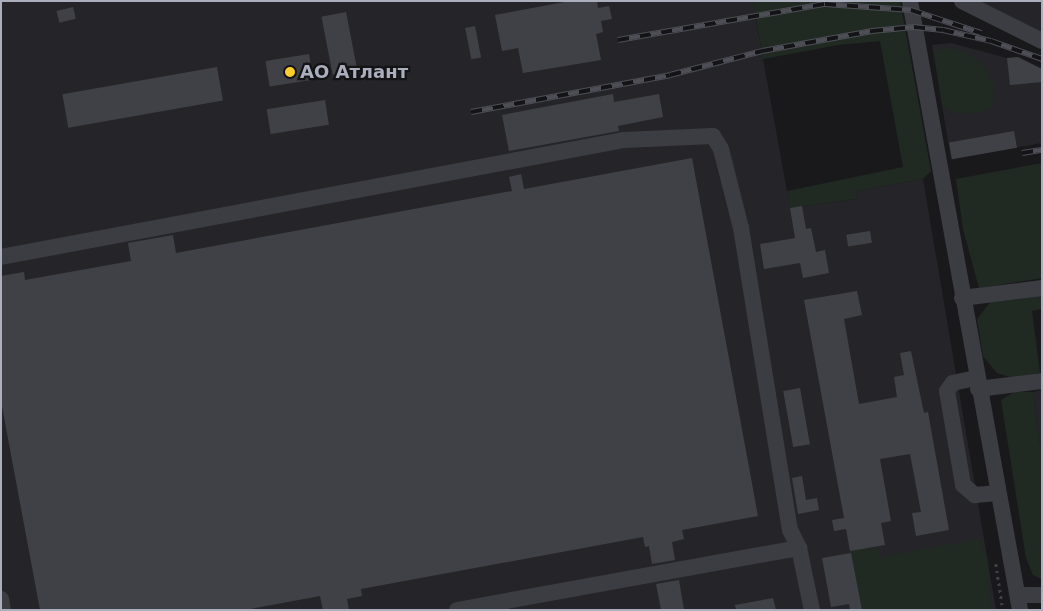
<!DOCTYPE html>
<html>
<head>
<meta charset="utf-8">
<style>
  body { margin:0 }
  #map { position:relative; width:1043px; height:611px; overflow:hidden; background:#19191c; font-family:"DejaVu Sans",sans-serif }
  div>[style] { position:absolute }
  .built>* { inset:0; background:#252529 }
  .green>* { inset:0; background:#202a23 }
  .building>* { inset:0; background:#404146; transform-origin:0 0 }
  .path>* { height:2.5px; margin-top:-1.25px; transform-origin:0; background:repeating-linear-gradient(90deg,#404148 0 2.5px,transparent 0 6.5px) }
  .minor>* { height:16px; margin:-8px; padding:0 8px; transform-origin:8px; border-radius:8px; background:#3c3c43 }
  .rail>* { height:5.5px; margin-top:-2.75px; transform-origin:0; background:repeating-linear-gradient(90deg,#141417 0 11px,#4d4e56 0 22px); box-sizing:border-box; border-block:1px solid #4d4e56 }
  .dots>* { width:14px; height:14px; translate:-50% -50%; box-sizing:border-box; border:2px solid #141417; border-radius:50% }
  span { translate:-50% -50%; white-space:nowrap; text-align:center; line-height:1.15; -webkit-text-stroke:4.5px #141417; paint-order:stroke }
  .poi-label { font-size:18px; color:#abaebc; font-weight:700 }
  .left { translate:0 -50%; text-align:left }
  .frame { position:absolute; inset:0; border:2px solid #abaebc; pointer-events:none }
</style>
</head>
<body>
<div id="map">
  <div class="built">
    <i style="clip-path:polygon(1px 1px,823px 1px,755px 15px,790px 208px,856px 199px,857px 191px,923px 179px,996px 610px,1px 610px)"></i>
    <i style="clip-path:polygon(971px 1px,1042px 1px,1042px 33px)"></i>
    <i style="clip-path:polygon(951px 43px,1007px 58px,1018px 57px,1042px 69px,1042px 143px,951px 159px,932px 45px)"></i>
    <i style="clip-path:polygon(1042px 390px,1042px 459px,1033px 392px)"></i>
  </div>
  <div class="green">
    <i style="clip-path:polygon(753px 1px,900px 1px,931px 171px,923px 179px,857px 191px,856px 199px,790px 208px,787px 191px,903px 167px,880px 41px,838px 45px,763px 59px)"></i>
    <i style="clip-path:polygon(947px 47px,965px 52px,988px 69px,988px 78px,995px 81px,992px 108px,976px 114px,953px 113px,942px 105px,934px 52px)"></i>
    <i style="clip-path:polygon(1042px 163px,1042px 278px,979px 288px,963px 229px,956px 179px)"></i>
    <i style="clip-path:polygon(1042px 295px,1042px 309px,1032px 311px,1040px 373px,1013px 378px,997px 373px,983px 356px,977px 319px,991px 301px)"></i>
    <i style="clip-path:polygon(1014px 392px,1033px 392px,1042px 459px,1042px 579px,1033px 575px,1026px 558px,1001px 400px)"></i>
    <i style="clip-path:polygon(979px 539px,988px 560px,991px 610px,862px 610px,850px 551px,876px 546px,880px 557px)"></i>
  </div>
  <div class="building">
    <i style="clip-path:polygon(570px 1px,597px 1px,598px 8px,609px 6px,612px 19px,601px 21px,603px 32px,596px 34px,601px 60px,523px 73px,518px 48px,502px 51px,495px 15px)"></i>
    <i style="left:73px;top:7px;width:12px;height:17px;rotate:76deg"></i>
    <i style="left:346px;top:12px;width:59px;height:25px;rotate:79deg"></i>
    <i style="left:475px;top:26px;width:32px;height:10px;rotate:79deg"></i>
    <i style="left:309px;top:54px;width:26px;height:44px;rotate:81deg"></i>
    <i style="clip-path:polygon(1018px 57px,1042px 69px,1042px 82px,1010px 85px,1007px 58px)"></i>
    <i style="left:217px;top:67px;width:34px;height:157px;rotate:80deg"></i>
    <i style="clip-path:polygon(613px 94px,614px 102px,659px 94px,663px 117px,618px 126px,619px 131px,509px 151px,502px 115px)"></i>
    <i style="left:325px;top:100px;width:25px;height:59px;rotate:81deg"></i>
    <i style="left:1014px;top:131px;width:17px;height:66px;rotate:80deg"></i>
    <i style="clip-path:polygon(692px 158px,758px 516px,682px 530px,684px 539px,672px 542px,675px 560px,652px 564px,649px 546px,645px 547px,643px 537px,361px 589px,362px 596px,347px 599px,349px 610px,323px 610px,320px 596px,245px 610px,40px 610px,1px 401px,1px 276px,24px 272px,25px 280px,131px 261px,128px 243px,173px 235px,176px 253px,512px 191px,509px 177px,521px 174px,524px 189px)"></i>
    <i style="clip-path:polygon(802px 206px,806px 229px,811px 228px,816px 252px,825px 250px,829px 273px,803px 278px,800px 263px,764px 269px,760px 244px,795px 238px,790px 208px)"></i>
    <i style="left:870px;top:231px;width:12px;height:24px;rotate:81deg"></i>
    <i style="clip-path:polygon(857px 291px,862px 315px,844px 319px,859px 404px,897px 397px,894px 377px,904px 375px,900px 353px,911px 351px,924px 413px,928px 412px,949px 530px,916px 536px,912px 513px,921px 512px,910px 454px,880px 459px,891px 521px,881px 523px,885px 545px,850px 551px,846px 529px,834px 531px,832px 520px,844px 518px,804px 300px)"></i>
    <i style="left:800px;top:388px;width:57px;height:17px;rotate:80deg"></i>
    <i style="clip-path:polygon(802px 476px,806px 500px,817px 498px,819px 510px,798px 514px,792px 478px)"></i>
    <i style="clip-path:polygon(851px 553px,862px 610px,850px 610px,849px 604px,831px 607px,822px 558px)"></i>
    <i style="clip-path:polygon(679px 580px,684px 610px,661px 610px,656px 584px)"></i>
    <i style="clip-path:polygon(773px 598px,776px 610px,736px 610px,735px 605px)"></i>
  </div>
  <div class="path">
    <i style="left:996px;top:564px;width:47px;rotate:81.3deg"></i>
  </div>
  <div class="minor">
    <i style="left:910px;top:1px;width:619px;rotate:79.76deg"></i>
    <i style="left:962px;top:1px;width:89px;rotate:26.6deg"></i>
    <i style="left:1px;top:257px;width:634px;rotate:-10.64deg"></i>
    <i style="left:624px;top:140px;width:89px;rotate:-2.6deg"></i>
    <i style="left:713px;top:136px;width:15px;rotate:58deg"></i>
    <i style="left:721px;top:149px;width:81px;rotate:75.8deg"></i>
    <i style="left:741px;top:228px;width:306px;rotate:80.8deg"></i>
    <i style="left:790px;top:530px;width:20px;rotate:63deg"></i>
    <i style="left:799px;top:548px;width:63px;rotate:78.2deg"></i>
    <i style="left:962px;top:298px;width:81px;rotate:-7.1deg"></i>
    <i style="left:976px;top:378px;width:24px;rotate:168deg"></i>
    <i style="left:953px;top:383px;width:10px;rotate:127deg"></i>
    <i style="left:947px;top:391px;width:95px;rotate:80.3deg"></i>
    <i style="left:963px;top:485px;width:16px;rotate:40deg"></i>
    <i style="left:975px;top:495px;width:23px;rotate:-5deg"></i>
    <i style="left:978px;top:389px;width:64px;rotate:-7.1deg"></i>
    <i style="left:1018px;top:598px;width:9px;rotate:-21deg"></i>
    <i style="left:1026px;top:595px;width:16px"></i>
    <i style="left:1px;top:599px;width:11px;rotate:80deg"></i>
    <i style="left:457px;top:610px;width:348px;rotate:-10.3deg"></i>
  </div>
  <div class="rail">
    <i style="left:618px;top:40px;width:210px;rotate:-9.9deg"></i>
    <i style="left:825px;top:4px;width:86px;rotate:4deg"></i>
    <i style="left:911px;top:10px;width:74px;rotate:18.2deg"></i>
    <i style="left:471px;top:112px;width:202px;rotate:-10.5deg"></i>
    <i style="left:670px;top:75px;width:95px;rotate:-14.6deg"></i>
    <i style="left:762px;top:51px;width:112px;rotate:-10.3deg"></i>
    <i style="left:872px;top:31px;width:42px;rotate:-5.4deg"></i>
    <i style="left:914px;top:27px;width:29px;rotate:6deg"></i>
    <i style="left:943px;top:30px;width:49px;rotate:12.9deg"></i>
    <i style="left:991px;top:41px;width:54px;rotate:19.4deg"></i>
    <i style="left:1022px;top:153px;width:20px;rotate:-9deg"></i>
  </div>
  <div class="dots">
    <i style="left:290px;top:72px;background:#ffce2e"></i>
  </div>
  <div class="poi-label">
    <span class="left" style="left:300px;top:72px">АО Атлант</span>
  </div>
  <div class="frame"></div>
</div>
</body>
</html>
